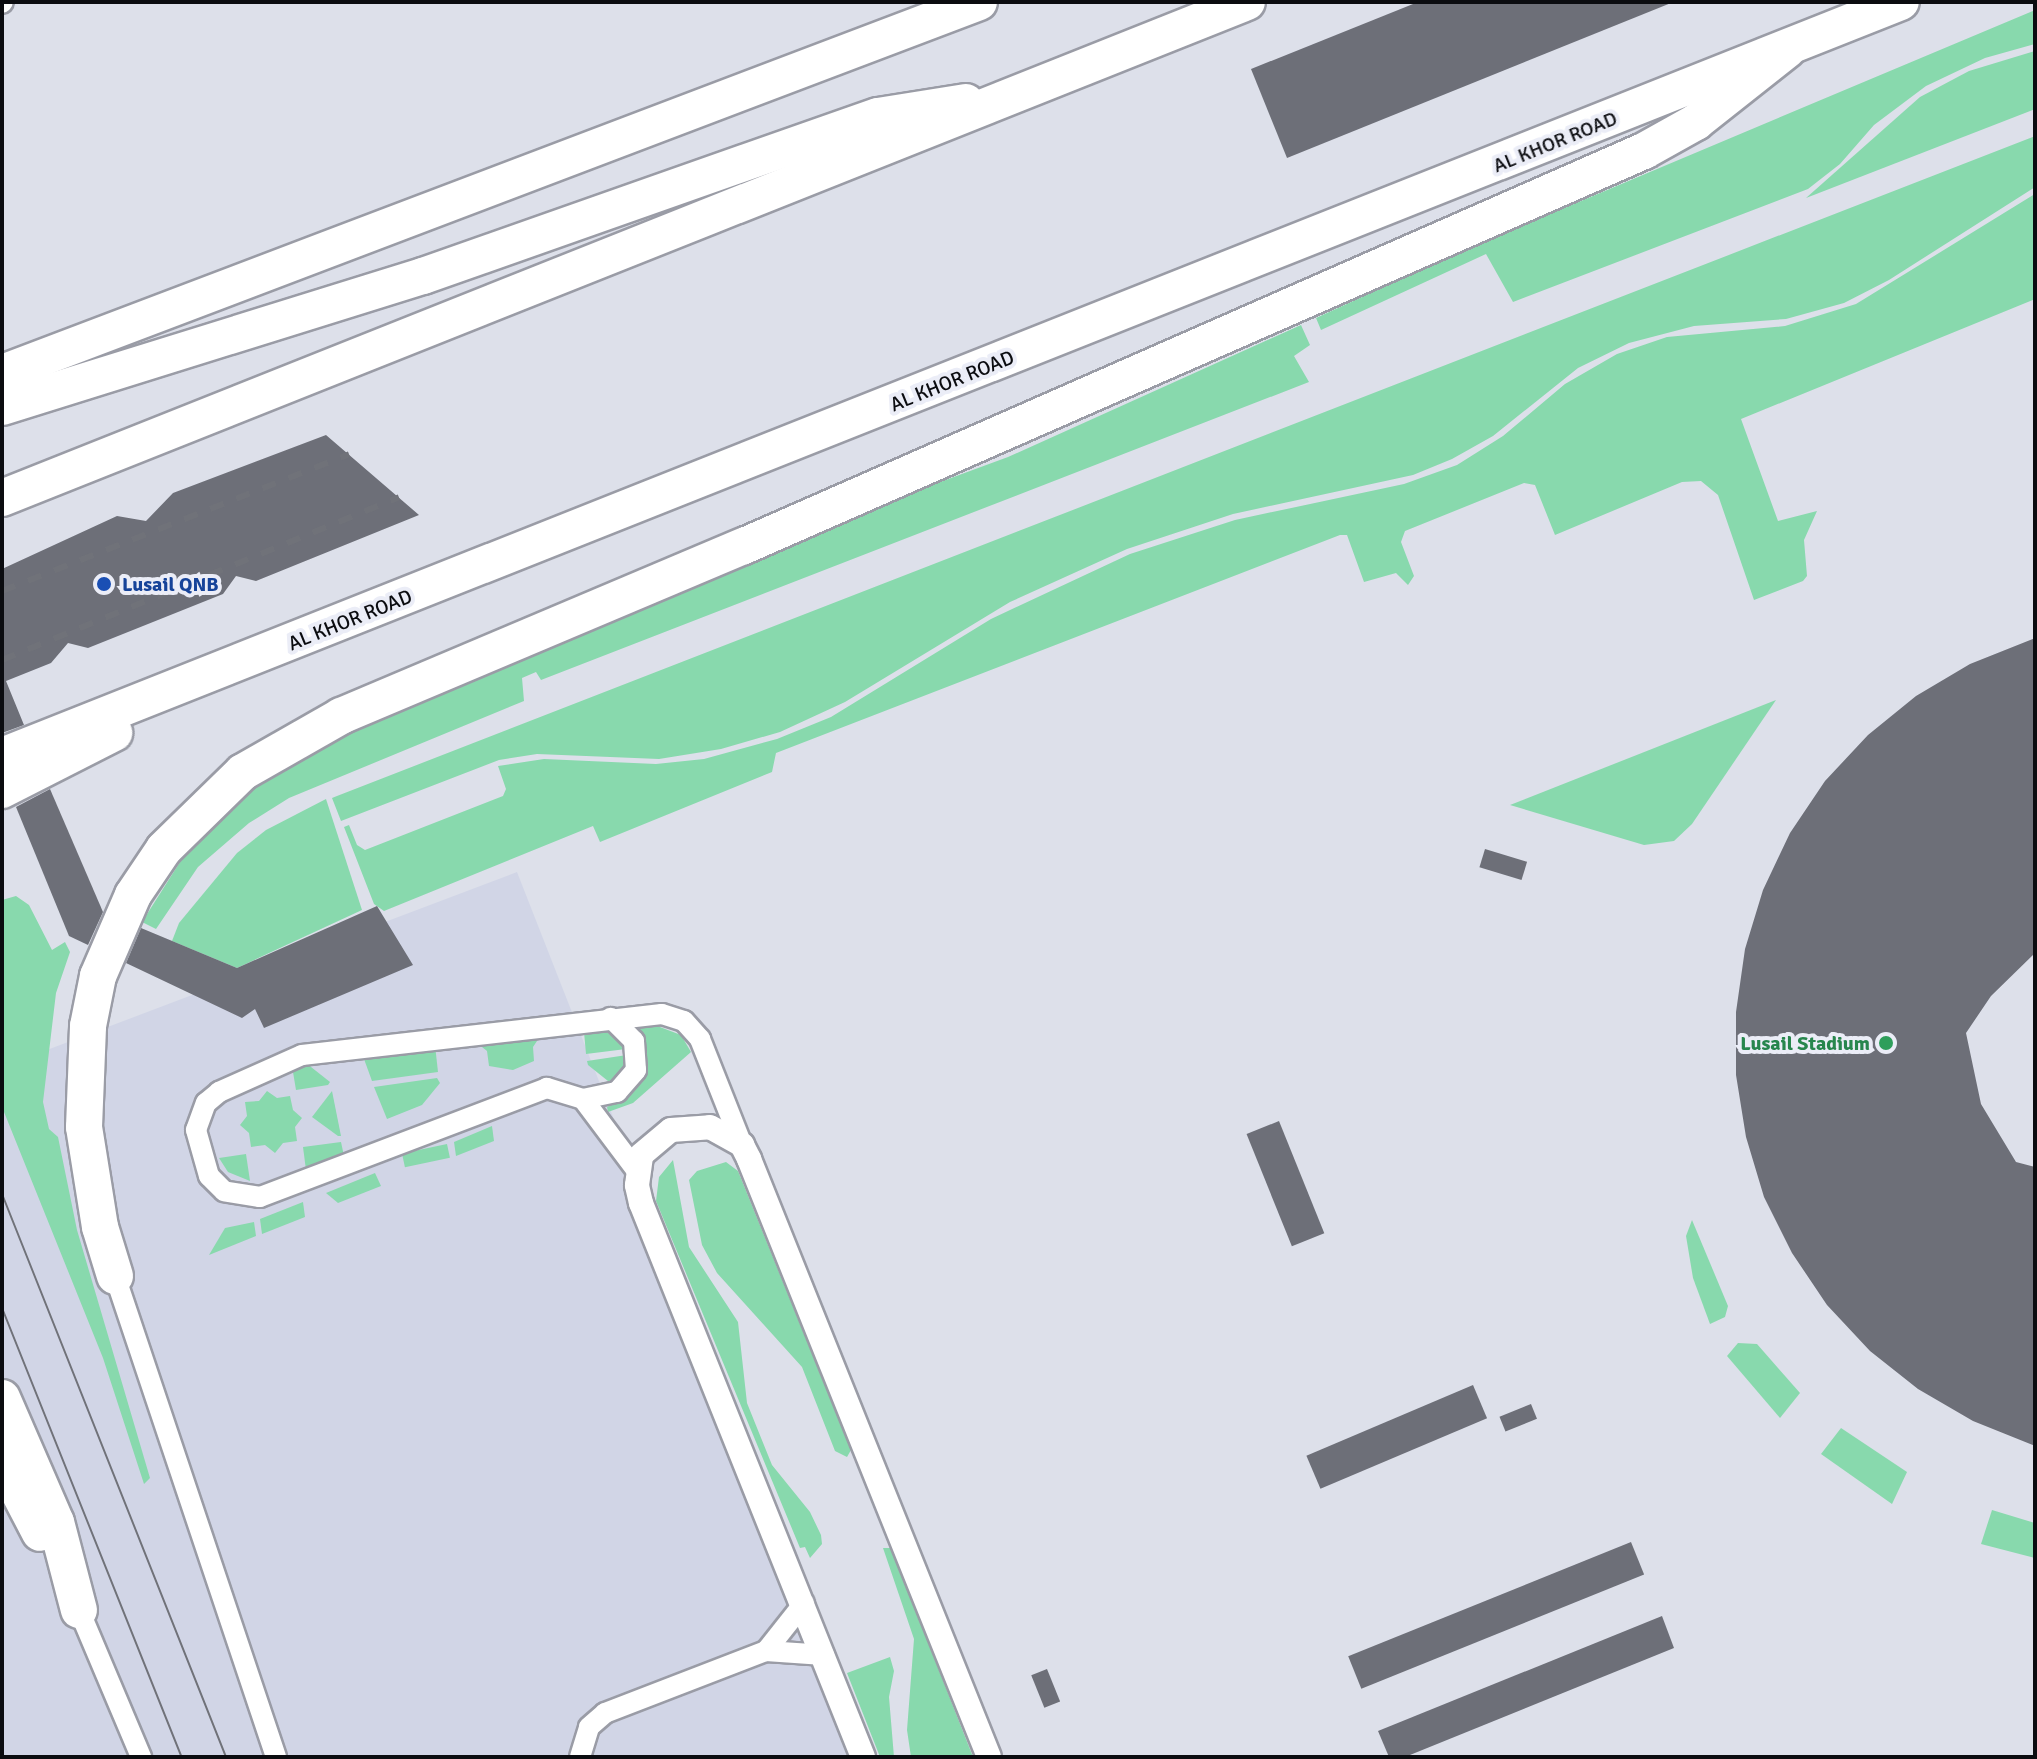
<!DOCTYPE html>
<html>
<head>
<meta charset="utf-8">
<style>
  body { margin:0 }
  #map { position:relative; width:2037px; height:1759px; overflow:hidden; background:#dde0ea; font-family:Signika,sans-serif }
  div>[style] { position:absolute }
  .built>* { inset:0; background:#d1d5e6 }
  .green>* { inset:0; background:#88d9ad; transform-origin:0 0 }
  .building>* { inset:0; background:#6d6f78; transform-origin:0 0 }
  .roads { filter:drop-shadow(2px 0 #9a9ca6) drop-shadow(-2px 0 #9a9ca6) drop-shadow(0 2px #9a9ca6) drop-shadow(0 -2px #9a9ca6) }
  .minor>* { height:20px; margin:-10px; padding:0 10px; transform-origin:10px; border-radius:10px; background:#fff }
  .tertiary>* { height:24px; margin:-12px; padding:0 12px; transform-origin:12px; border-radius:12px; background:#fff }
  .motorway>* { height:36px; margin:-18px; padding:0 18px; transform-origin:18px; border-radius:18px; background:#fff }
  .tram>* { height:2px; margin:-1px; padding:0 1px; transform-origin:1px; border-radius:1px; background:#707279 }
  .rail>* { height:6px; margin-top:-3px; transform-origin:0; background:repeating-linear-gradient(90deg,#707279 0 14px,transparent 0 28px) }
  .dots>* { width:22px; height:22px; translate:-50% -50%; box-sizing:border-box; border:4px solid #ebedf7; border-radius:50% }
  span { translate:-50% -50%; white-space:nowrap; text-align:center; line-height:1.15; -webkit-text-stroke:8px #ebedf7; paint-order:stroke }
  .street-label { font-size:20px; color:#0b0c10 }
  .transit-label { font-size:20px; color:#164399; font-weight:700 }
  .left { translate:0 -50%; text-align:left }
  .leisure-label { font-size:20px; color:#27864d; font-weight:700 }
  .right { translate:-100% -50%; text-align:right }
  .frame { position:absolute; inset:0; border:4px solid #0b0c10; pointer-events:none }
</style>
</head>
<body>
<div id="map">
  <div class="built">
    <i style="clip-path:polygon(517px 872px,864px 1757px,2px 1757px,2px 1067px)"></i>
  </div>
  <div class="green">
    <i style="clip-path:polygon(2035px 10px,2035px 44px,1985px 58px,1926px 86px,1874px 125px,1840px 164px,1808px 189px,1513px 302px,1486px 254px,1321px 330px,1316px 318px,1474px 246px)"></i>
    <i style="clip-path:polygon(2035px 51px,2035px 109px,1806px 198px,1920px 97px,1969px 71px)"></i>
    <i style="clip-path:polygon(2035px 136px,2035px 187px,1889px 280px,1844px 303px,1786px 319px,1694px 326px,1629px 343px,1578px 368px,1493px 436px,1452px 459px,1413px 475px,1233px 514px,1127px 549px,1010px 602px,845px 702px,780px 732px,721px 749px,659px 759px,537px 754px,499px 760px,341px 821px,332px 798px,337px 796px)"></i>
    <i style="clip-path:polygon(2035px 194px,2035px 299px,1741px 419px,1778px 521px,1817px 511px,1804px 540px,1807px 576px,1803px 581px,1754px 600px,1718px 495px,1701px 481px,1682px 482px,1555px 535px,1535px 485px,1524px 483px,1405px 531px,1401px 542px,1414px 576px,1408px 585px,1396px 573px,1364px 582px,1347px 535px,1340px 535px,776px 753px,772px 772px,600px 842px,593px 826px,384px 911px,374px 904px,344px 827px,349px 825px,357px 845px,365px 850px,503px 796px,506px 789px,498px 766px,544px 759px,656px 764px,704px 759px,777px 739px,831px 717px,991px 619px,1130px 554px,1235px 520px,1404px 484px,1457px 465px,1503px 436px,1565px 384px,1617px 354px,1667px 337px,1785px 326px,1856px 304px)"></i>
    <i style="clip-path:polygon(1301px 325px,1310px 345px,1294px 356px,1309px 382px,541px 680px,536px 672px,522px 678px,524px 701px,289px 798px,249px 823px,198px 867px,156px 929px,142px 922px,187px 851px,255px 784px,330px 742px,913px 492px,1008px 457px)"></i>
    <i style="clip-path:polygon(1776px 700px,1692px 824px,1674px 841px,1644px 845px,1510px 805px)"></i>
    <i style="clip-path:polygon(326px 799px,362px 910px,237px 968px,172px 941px,179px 923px,237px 853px,266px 830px)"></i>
    <i style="clip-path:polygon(16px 896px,29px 905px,52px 950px,65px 942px,70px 952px,56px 993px,43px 1102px,49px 1129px,58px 1137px,77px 1230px,150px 1478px,144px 1484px,103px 1358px,2px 1107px,2px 900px)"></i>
    <i style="clip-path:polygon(652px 1024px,681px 1035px,691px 1052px,633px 1103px,608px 1112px,607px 1107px,631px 1094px,641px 1082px,646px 1054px,634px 1027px)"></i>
    <i style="clip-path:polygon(605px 1030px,626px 1049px,586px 1054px,584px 1032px)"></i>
    <i style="clip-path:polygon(541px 1035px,533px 1047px,534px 1061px,513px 1070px,489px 1066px,487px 1051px,477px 1043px)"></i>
    <i style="clip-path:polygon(435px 1045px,438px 1072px,372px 1081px,364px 1059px)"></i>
    <i style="clip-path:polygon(627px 1055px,628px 1065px,613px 1085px,588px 1065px,587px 1061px)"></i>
    <i style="clip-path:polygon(306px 1063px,330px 1082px,328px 1085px,296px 1090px,292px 1066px)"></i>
    <i style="clip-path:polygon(437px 1078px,440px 1083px,422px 1105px,387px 1119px,374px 1087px)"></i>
    <i style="clip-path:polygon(267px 1091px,277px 1098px,290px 1096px,293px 1110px,302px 1118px,295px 1127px,297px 1141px,283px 1143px,275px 1153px,265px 1145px,251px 1147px,249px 1133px,240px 1125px,247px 1116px,245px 1102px,259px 1101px)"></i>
    <i style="clip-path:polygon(332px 1091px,341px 1136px,338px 1136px,312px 1117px)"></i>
    <i style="clip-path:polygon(492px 1126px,494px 1141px,456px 1156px,454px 1142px)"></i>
    <i style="clip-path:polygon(341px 1142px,344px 1156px,306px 1170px,303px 1147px)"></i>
    <i style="left:447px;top:1144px;width:14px;height:46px;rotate:78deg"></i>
    <i style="clip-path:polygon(246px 1154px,250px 1181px,228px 1172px,219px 1158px)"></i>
    <i style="clip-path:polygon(673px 1160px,689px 1247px,738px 1322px,747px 1403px,772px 1465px,810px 1512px,821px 1535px,822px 1544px,810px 1558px,805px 1547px,800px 1548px,656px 1201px,659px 1177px)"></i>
    <i style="clip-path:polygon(726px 1162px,738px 1171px,851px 1450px,847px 1457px,835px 1451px,802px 1367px,717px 1273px,702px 1245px,689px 1180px,697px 1171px)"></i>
    <i style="clip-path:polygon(375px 1173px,381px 1186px,338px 1203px,326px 1193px)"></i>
    <i style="clip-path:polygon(303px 1202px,305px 1217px,262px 1234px,260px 1219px)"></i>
    <i style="clip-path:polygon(1692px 1220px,1728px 1306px,1725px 1317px,1710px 1324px,1693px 1278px,1686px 1236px)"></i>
    <i style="clip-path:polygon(254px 1222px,256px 1236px,209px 1255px,225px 1228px)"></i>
    <i style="clip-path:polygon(1738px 1343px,1757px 1344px,1800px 1393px,1780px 1418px,1727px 1356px)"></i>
    <i style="clip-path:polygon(1841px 1428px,1907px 1472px,1892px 1504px,1821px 1454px)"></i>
    <i style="clip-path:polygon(1992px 1510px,2035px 1523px,2035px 1558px,1981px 1544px)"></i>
    <i style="clip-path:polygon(883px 1548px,891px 1548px,973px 1757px,911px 1757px,907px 1730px,914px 1639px)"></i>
    <i style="clip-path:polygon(890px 1657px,894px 1671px,889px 1697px,894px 1757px,880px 1757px,847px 1673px)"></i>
  </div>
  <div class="building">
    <i style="clip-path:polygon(1418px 2px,1671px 2px,1671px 3px,1287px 158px,1251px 69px)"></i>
    <i style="clip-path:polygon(326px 435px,419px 515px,256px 581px,236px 576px,223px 594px,88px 648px,68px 643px,51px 663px,6px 681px,24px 725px,2px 733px,2px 569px,117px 516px,146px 521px,173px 493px)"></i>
    <i style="clip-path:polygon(2035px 638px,2035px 953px,1991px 996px,1966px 1033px,1981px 1104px,2016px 1162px,2035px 1167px,2035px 1446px,1973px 1421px,1918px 1389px,1870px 1351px,1827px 1305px,1792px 1253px,1764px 1197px,1746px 1137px,1736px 1075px,1736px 1012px,1745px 949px,1763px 890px,1790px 833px,1825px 781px,1868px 735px,1916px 696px,1970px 664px)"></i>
    <i style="clip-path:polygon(50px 789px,103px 912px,88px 945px,69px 936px,16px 807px)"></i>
    <i style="left:1485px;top:849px;width:44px;height:19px;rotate:17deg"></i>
    <i style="clip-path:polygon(377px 906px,413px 965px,264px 1028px,255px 1009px,242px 1018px,126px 963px,141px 928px,237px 968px)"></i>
    <i style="left:1279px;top:1121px;width:121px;height:35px;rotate:68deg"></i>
    <i style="left:1473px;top:1385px;width:36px;height:181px;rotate:67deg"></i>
    <i style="left:1531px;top:1404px;width:16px;height:34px;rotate:68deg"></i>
    <i style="left:1631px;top:1542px;width:35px;height:305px;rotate:68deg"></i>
    <i style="clip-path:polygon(1662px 1616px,1674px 1648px,1405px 1757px,1389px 1757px,1378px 1731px)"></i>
    <i style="left:1047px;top:1669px;width:35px;height:17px;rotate:68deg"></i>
  </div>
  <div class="roads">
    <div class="minor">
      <i style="left:2px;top:3px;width:1px;rotate:-45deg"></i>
      <i style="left:583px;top:1099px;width:35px;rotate:-12deg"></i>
      <i style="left:617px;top:1092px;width:29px;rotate:-49deg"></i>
      <i style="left:636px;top:1070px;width:29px;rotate:-94deg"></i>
      <i style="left:634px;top:1041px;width:33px;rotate:-135deg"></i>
      <i style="left:637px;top:1171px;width:90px;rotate:-126.9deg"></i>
      <i style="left:583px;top:1099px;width:38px;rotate:-163deg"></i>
      <i style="left:547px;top:1088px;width:307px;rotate:159.2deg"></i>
      <i style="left:260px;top:1197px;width:36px;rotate:-171deg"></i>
      <i style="left:224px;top:1191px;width:21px;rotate:-135deg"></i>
      <i style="left:209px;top:1176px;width:48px;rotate:-105.8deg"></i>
      <i style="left:196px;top:1130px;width:29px;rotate:-70deg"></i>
      <i style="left:206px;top:1103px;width:17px;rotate:-40deg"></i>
      <i style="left:219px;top:1092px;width:91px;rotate:-24deg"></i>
      <i style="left:302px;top:1055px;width:362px;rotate:-6.5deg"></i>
      <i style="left:662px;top:1014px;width:23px;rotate:18deg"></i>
      <i style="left:684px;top:1021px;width:24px;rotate:48deg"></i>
      <i style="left:700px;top:1039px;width:114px;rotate:68.4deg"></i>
      <i style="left:115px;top:1276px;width:507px;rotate:71.49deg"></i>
      <i style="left:79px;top:1610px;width:160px;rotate:67.1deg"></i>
      <i style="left:766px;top:1651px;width:61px;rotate:-51.6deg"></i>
      <i style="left:580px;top:1757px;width:31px;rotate:-73deg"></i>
      <i style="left:589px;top:1727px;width:21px;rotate:-41deg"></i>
      <i style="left:605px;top:1713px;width:173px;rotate:-21.1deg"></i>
      <i style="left:766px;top:1651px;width:58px;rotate:3.9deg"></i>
    </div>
    <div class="tertiary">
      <i style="left:863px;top:1757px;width:597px;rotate:-111.84deg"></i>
      <i style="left:641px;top:1203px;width:18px;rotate:-103deg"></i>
      <i style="left:637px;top:1185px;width:30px;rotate:-82deg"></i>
      <i style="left:641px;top:1155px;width:39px;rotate:-40deg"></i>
      <i style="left:671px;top:1130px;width:39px;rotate:-4deg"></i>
      <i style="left:710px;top:1127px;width:37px;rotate:29deg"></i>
      <i style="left:742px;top:1145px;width:16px;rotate:63deg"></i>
      <i style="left:749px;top:1159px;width:644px;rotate:68.13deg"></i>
    </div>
    <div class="motorway">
      <i style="left:2px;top:373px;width:1045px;rotate:-20.79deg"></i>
      <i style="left:2px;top:407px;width:441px;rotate:-17.3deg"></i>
      <i style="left:423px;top:276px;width:482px;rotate:-19.4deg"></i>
      <i style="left:878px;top:116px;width:89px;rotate:-9deg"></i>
      <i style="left:2px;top:498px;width:1340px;rotate:-21.72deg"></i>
      <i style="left:2px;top:756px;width:2043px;rotate:-21.66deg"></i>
      <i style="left:2px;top:790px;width:126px;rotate:-27deg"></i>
      <i style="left:115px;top:1276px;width:51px;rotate:-107deg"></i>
      <i style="left:100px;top:1227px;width:101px;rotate:-99.1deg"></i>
      <i style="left:84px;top:1127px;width:101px;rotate:-87.7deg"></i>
      <i style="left:88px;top:1026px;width:51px;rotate:-78.7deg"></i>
      <i style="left:98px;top:976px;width:88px;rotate:-66.6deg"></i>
      <i style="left:133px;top:895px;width:55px;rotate:-56deg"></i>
      <i style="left:164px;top:849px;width:110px;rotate:-44.3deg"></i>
      <i style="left:243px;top:772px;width:113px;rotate:-29.7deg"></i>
      <i style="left:341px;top:716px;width:437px;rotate:-22.9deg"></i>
      <i style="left:744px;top:546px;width:983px;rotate:-23.7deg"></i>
      <i style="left:1644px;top:151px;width:60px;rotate:-29.1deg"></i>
      <i style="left:1696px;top:122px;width:117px;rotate:-38.4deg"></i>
      <i style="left:2px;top:1398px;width:135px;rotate:66.5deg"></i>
      <i style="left:56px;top:1522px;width:91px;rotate:75.4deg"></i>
      <i style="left:2px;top:1460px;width:82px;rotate:62.5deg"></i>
    </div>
  </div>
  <div class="tram">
    <i style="left:2px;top:1194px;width:606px;rotate:68.3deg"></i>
    <i style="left:2px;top:1308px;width:484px;rotate:68.2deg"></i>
  </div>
  <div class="rail">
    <i style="left:2px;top:591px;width:373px;rotate:-21.5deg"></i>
    <i style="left:2px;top:660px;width:429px;rotate:-22.3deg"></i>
  </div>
  <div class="dots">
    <i style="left:104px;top:584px;background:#1a4fb4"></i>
    <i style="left:1886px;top:1043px;background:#2e9e5b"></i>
  </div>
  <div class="street-label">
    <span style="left:1555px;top:142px;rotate:-22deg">AL KHOR ROAD</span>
    <span style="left:952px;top:381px;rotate:-22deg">AL KHOR ROAD</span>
    <span style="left:350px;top:620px;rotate:-22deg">AL KHOR ROAD</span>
  </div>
  <div class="transit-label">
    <span class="left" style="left:122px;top:584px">Lusail QNB</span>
  </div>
  <div class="leisure-label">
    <span class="right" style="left:1870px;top:1043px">Lusail Stadium</span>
  </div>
  <div class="frame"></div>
</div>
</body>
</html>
